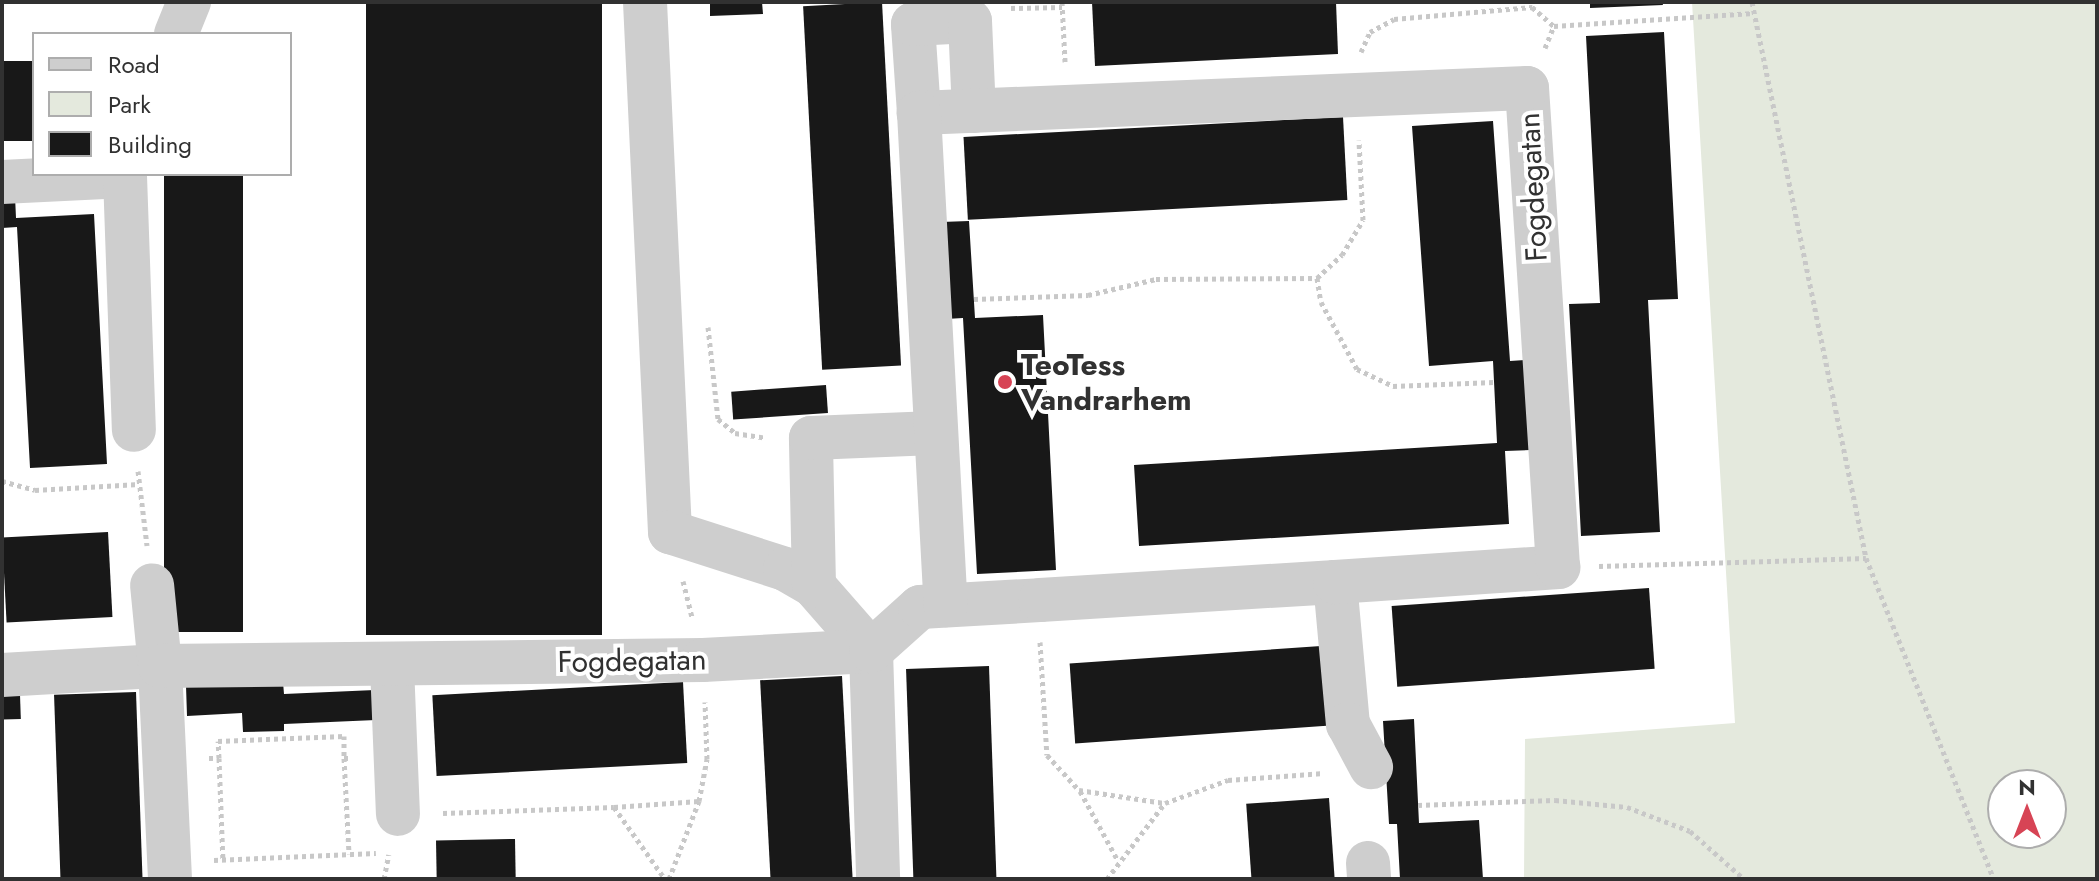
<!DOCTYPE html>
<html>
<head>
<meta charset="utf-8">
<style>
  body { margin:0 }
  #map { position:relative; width:2099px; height:881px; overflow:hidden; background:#fff; font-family:Jost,sans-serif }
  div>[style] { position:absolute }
  .green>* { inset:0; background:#e4e9dd }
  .building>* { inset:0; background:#181818; transform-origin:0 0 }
  .path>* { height:5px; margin-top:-2.5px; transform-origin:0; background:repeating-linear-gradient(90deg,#c8c8c8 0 4px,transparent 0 8px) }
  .minor>* { height:44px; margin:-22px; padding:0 22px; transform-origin:22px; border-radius:22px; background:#cecece }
  .dots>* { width:22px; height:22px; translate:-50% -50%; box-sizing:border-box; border:4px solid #fff; border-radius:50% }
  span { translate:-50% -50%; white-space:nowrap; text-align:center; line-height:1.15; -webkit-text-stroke:8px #fff; paint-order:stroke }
  .street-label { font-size:30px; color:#313131 }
  .poi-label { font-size:30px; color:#313131; font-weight:700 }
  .left { translate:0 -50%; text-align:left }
  .frame { position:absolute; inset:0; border:4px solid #313131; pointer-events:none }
  .legend { position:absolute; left:32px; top:32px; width:260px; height:144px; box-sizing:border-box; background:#fff; border:2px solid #adadad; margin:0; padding:10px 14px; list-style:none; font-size:24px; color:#313131 }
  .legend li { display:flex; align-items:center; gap:16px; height:40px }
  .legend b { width:40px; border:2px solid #adadad }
  .north { position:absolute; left:1987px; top:769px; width:80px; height:80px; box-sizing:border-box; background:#fff; border:2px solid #adadad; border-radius:50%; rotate:0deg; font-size:22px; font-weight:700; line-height:32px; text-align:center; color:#313131 }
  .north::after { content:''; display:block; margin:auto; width:28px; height:36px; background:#d74455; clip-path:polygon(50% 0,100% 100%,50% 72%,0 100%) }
</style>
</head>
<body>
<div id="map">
  <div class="green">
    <i style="clip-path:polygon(evenodd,1692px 2px,2097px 2px,2097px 879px,1524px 879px,1525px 739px,1735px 723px,1692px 2px,2003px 785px,2051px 785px,2051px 833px,2003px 833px,2003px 785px)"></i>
  </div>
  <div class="building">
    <i style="left:366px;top:2px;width:236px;height:633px"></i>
    <i style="clip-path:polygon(710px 2px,762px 2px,763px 14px,710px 16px)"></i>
    <i style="left:882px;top:2px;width:364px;height:79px;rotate:87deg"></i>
    <i style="clip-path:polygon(1092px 2px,1336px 2px,1338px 54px,1095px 66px)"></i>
    <i style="clip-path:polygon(1590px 2px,1662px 2px,1663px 5px,1590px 8px)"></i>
    <i style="clip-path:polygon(1664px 32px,1678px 299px,1648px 300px,1660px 532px,1581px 536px,1569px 304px,1600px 303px,1586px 36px)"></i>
    <i style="left:34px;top:61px;width:80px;height:32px;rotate:90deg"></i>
    <i style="left:1343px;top:117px;width:83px;height:380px;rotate:87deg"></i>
    <i style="clip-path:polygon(1493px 121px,1510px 361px,1525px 360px,1530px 450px,1505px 451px,1509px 524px,1139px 546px,1134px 465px,1497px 443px,1493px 361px,1429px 366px,1412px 126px)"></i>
    <i style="left:164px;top:174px;width:79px;height:458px"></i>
    <i style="clip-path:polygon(15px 196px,16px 218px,94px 214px,107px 464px,30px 468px,17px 227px,2px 228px,2px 197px)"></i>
    <i style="clip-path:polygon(969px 221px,975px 318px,1043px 315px,1056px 570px,977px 574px,963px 318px,946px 319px,941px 222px)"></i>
    <i style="left:826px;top:385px;width:28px;height:95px;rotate:86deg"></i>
    <i style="left:108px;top:532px;width:85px;height:106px;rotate:87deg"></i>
    <i style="left:1649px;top:588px;width:81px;height:258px;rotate:86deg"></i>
    <i style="left:367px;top:623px;width:11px;height:12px"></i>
    <i style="left:1321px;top:646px;width:80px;height:252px;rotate:86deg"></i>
    <i style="left:989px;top:666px;width:213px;height:83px;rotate:88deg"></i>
    <i style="left:842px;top:676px;width:203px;height:82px;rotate:87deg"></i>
    <i style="clip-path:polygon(283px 682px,284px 694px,375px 690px,376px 720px,284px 724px,284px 731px,243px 732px,242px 713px,187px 716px,186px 686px)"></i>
    <i style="left:683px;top:682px;width:81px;height:251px;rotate:87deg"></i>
    <i style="left:136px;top:692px;width:187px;height:82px;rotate:88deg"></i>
    <i style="left:20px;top:695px;width:24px;height:18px;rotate:88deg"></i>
    <i style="clip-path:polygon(1414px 719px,1419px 823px,1479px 820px,1483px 879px,1400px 879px,1397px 824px,1389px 824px,1383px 721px)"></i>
    <i style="left:1329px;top:798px;width:81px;height:83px;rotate:86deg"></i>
    <i style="left:515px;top:839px;width:40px;height:79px;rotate:89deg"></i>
  </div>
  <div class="path">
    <i style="left:1062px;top:2px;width:60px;rotate:87.1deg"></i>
    <i style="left:1752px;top:2px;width:568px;rotate:78.41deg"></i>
    <i style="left:1866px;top:558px;width:346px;rotate:68.3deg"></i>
    <i style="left:1011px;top:8px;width:51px;rotate:-1.1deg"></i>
    <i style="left:1545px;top:48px;width:24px;rotate:-68deg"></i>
    <i style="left:1361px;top:52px;width:22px;rotate:-66deg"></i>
    <i style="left:1370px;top:32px;width:27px;rotate:-28deg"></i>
    <i style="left:1394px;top:19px;width:139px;rotate:-5deg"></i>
    <i style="left:1532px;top:7px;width:29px;rotate:41deg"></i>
    <i style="left:1554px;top:26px;width:200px;rotate:-3.7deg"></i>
    <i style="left:1317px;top:278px;width:34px;rotate:-43deg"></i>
    <i style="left:1342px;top:255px;width:41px;rotate:-59deg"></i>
    <i style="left:1363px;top:220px;width:80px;rotate:-92.9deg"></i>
    <i style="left:974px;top:299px;width:114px;rotate:-2deg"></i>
    <i style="left:1088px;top:295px;width:70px;rotate:-13.2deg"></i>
    <i style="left:1156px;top:279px;width:161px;rotate:-0.4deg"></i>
    <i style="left:1317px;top:278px;width:24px;rotate:81deg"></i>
    <i style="left:1321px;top:302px;width:76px;rotate:61.8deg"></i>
    <i style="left:1357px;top:369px;width:40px;rotate:25deg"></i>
    <i style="left:1393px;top:386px;width:101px;rotate:-2.3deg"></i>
    <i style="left:708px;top:327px;width:93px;rotate:83.8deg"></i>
    <i style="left:718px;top:419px;width:22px;rotate:39deg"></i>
    <i style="left:735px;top:433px;width:31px;rotate:9deg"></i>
    <i style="left:138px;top:471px;width:75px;rotate:83.1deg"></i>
    <i style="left:2px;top:481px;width:34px;rotate:15deg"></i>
    <i style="left:35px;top:490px;width:104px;rotate:-3.3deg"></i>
    <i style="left:1599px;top:566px;width:267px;rotate:-1.7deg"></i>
    <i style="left:683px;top:581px;width:38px;rotate:76deg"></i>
    <i style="left:1040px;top:642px;width:113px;rotate:86.5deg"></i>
    <i style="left:1047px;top:755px;width:47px;rotate:47.6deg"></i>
    <i style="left:1079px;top:790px;width:86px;rotate:8.7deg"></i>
    <i style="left:209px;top:758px;width:10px"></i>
    <i style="left:219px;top:758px;width:17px;rotate:-93deg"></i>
    <i style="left:218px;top:741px;width:126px;rotate:-2.3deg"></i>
    <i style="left:344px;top:736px;width:22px;rotate:90deg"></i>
    <i style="left:344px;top:758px;width:8px"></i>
    <i style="left:219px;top:758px;width:102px;rotate:87.8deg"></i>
    <i style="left:344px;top:758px;width:96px;rotate:87deg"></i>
    <i style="left:1080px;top:791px;width:77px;rotate:61.4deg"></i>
    <i style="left:1418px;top:805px;width:137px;rotate:-2.1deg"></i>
    <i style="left:1555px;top:800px;width:72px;rotate:5.6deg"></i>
    <i style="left:1627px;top:807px;width:67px;rotate:20.9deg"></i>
    <i style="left:1690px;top:831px;width:72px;rotate:41.6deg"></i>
    <i style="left:614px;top:807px;width:85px;rotate:-4deg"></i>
    <i style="left:443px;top:813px;width:171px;rotate:-2deg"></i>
    <i style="left:614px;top:807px;width:88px;rotate:54.7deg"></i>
    <i style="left:214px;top:860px;width:162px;rotate:-2.5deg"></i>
    <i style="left:384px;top:879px;width:25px;rotate:-79deg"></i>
    <i style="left:669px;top:879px;width:84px;rotate:-69deg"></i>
    <i style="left:699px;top:801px;width:43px;rotate:-79.2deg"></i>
    <i style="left:707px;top:759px;width:57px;rotate:-92deg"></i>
    <i style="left:1107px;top:879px;width:96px;rotate:-52.7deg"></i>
    <i style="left:1165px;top:803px;width:67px;rotate:-20.1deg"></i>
    <i style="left:1228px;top:780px;width:96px;rotate:-4.2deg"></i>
  </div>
  <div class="minor">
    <i style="left:645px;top:2px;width:531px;rotate:87.3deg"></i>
    <i style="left:670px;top:532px;width:121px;rotate:17.8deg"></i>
    <i style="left:785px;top:569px;width:34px;rotate:30deg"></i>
    <i style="left:814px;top:586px;width:86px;rotate:48.8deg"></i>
    <i style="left:871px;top:651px;width:228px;rotate:88.2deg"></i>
    <i style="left:176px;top:34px;width:35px;rotate:-68deg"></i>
    <i style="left:919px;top:113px;width:89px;rotate:-93.9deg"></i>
    <i style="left:913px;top:24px;width:57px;rotate:-3deg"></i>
    <i style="left:970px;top:21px;width:90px;rotate:87.5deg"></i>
    <i style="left:2px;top:182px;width:123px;rotate:-2.8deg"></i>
    <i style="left:125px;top:176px;width:254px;rotate:88deg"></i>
    <i style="left:1335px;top:582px;width:143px;rotate:84.8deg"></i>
    <i style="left:1348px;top:724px;width:49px;rotate:61.9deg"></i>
    <i style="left:814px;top:586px;width:148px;rotate:-91.2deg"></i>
    <i style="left:811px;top:438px;width:123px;rotate:-2.3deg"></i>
    <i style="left:392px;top:666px;width:148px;rotate:87.7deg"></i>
    <i style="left:2px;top:675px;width:158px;rotate:-3.3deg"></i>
    <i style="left:160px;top:666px;width:81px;rotate:-95.6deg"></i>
    <i style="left:1368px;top:863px;width:16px;rotate:86deg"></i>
    <i style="left:170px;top:879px;width:213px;rotate:-92.7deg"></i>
    <i style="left:160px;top:666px;width:543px;rotate:-0.63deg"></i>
    <i style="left:703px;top:660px;width:168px;rotate:-3.1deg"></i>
    <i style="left:871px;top:651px;width:66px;rotate:-41.9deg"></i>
    <i style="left:920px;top:607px;width:120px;rotate:-3.3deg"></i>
    <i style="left:1040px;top:600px;width:296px;rotate:-3.5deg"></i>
    <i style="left:1335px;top:582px;width:224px;rotate:-3.8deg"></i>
    <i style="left:1558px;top:567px;width:480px;rotate:-93.7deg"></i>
    <i style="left:1527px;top:88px;width:609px;rotate:177.65deg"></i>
    <i style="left:919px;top:113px;width:493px;rotate:86.9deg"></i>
  </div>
  <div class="dots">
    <i style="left:1005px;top:382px;background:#d74455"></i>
  </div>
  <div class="street-label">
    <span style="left:1533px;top:187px;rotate:-93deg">Fogdegatan</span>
    <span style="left:632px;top:661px;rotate:-1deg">Fogdegatan</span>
  </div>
  <div class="poi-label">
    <span class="left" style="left:1021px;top:382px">TeoTess<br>Vandrarhem</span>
  </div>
  <div class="frame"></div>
  <ul class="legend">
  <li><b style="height:10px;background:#cecece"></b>Road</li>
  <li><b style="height:22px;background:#e4e9dd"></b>Park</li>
  <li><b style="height:22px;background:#181818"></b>Building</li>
  </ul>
  <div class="north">N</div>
</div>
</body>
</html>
